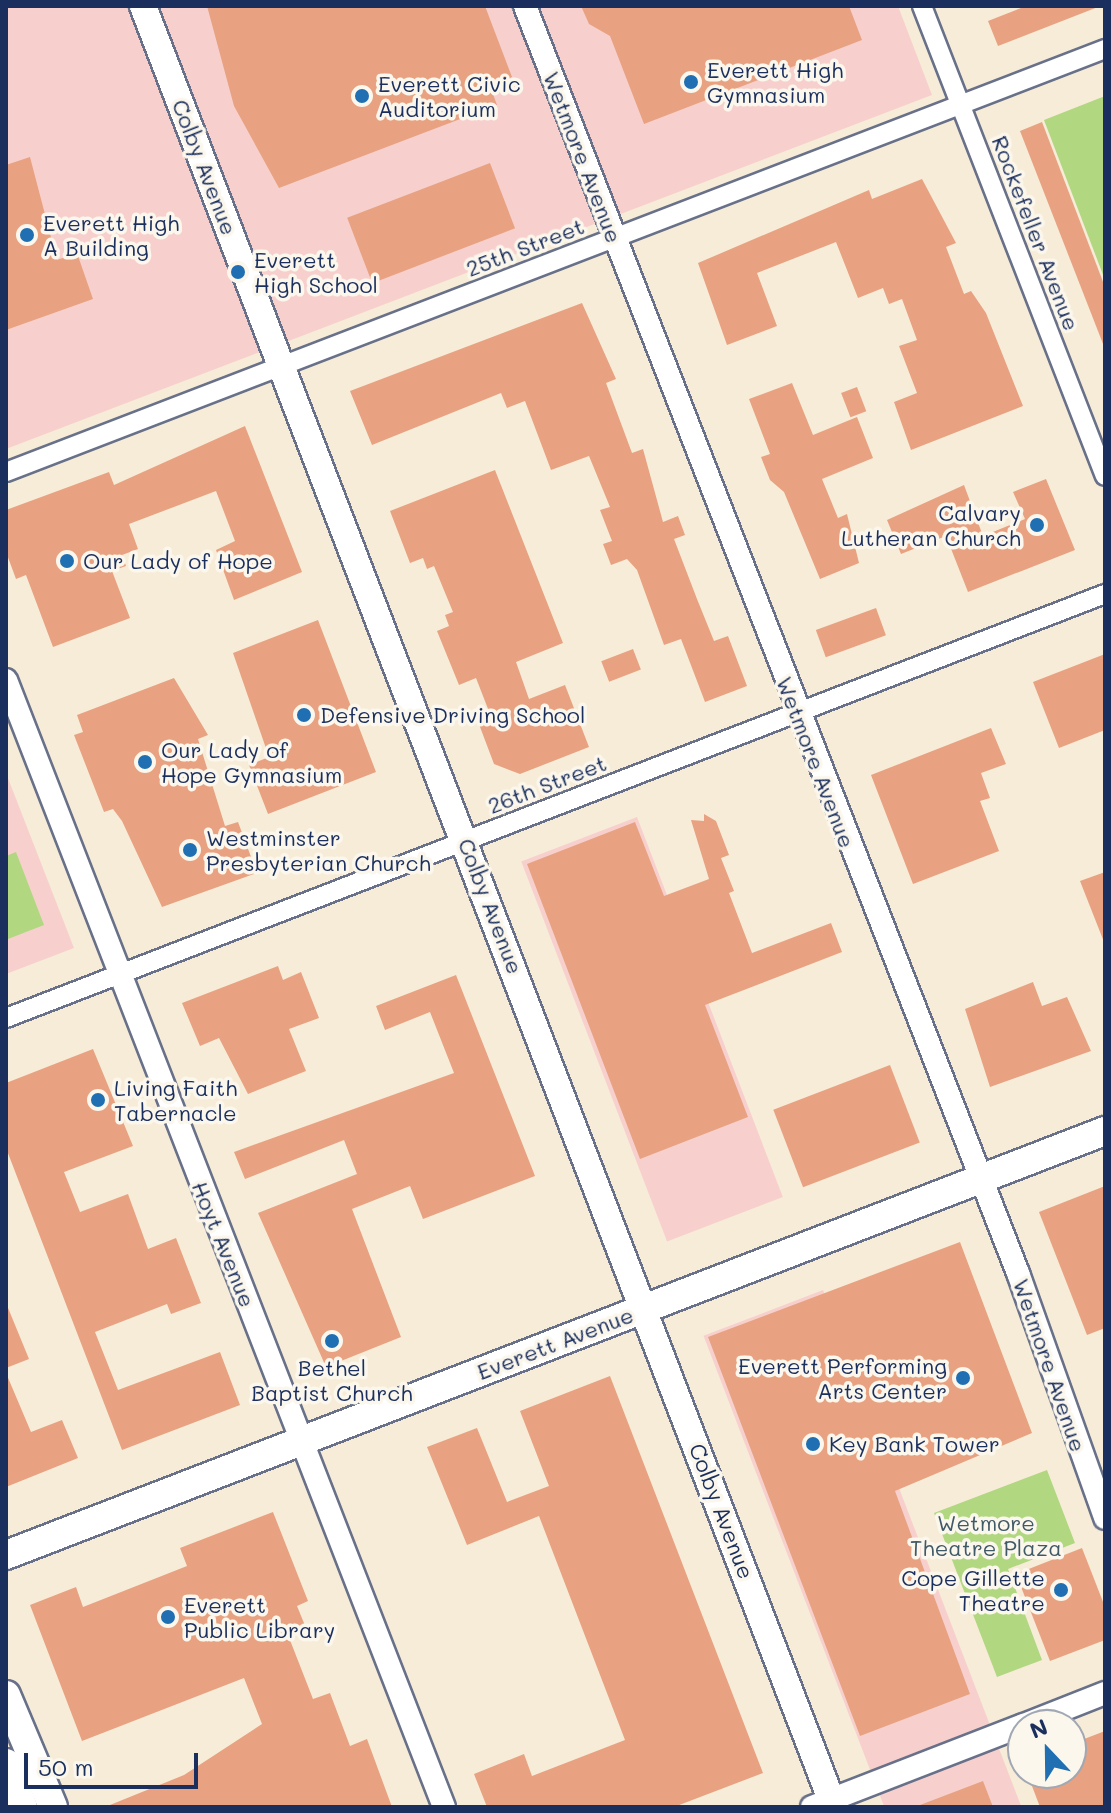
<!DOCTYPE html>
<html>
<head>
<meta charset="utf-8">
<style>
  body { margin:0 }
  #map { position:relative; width:1111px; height:1813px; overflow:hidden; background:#f7ecd8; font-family:Mali,sans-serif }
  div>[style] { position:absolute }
  .built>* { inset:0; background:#f7d0ce; transform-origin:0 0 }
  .green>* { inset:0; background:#b1d781 }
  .building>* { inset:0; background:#e8a281; transform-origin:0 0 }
  .roads { filter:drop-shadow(2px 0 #687189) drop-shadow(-2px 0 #687189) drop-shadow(0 2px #687189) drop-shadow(0 -2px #687189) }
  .minor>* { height:18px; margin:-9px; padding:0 9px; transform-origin:9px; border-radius:9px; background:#fff }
  .tertiary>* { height:22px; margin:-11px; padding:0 11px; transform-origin:11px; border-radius:11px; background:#fff }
  .secondary>* { height:26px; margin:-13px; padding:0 13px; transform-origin:13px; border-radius:13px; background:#fff }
  .primary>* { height:28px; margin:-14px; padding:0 14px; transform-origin:14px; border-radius:14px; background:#fff }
  .dots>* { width:22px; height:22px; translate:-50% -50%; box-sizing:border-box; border:4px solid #fbf7ec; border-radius:50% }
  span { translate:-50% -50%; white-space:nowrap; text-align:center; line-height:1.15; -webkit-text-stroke:7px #fbf7ec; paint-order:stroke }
  .poi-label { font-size:22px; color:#1b2f5e }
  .left { translate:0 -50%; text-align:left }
  .right { translate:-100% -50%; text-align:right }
  .street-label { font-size:22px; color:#1b2f5e }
  .park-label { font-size:22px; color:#405967 }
  .frame { position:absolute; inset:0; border:8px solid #1b2f5e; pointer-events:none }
  .north { position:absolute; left:1007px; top:1709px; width:80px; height:80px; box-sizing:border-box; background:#fbf7ec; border:2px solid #a1a7b3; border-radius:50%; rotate:338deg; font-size:22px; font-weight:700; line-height:32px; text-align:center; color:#1b2f5e }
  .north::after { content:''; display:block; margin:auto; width:28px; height:36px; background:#1f6fb2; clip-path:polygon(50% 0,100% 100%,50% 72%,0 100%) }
  .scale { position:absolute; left:24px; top:1753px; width:174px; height:36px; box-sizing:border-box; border:4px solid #1b2f5e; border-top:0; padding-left:10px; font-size:24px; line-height:28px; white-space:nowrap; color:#1b2f5e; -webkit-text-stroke:6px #fbf7ec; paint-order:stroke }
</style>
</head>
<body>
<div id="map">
  <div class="built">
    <i style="clip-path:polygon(6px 6px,898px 6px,932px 95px,6px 449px)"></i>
    <i style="clip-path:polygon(6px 773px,74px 948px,6px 974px)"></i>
    <i style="left:637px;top:817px;width:407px;height:124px;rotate:69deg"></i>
    <i style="left:823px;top:1290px;width:553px;height:128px;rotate:69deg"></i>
  </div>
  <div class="green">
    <i style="clip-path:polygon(1105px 96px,1105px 280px,1044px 120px)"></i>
    <i style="clip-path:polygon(16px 852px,44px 925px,8px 939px,6px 856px)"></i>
    <i style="clip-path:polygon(1047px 1470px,1075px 1543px,1008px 1569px,1042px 1660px,997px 1677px,934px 1513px)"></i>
  </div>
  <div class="building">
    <i style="clip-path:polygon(207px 6px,485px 6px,512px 77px,490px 86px,497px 105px,279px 188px,234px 106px)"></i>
    <i style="clip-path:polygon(581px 6px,849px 6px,862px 40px,644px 124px,610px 36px,589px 24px)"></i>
    <i style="clip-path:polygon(1026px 6px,1097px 6px,1098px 7px,998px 46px,988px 21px)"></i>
    <i style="clip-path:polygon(1042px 122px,1105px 287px,1105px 349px,1020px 131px)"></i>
    <i style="clip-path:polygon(30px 157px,57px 260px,77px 253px,93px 299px,6px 330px,6px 165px)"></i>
    <i style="left:490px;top:163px;width:70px;height:153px;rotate:69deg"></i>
    <i style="clip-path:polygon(922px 179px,956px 243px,946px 247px,964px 294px,971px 291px,986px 313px,1023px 406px,911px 450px,894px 402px,917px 393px,899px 346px,917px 340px,902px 299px,889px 304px,883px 288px,858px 298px,836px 242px,757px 273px,777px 326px,727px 345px,698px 263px,869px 190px,872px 199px)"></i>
    <i style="clip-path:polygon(582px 303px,616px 379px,606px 383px,632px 453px,643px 449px,663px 522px,678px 516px,685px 535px,674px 539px,697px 599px,714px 641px,728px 636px,747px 686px,705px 702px,681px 639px,664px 645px,637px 570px,627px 559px,611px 565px,603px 544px,612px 541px,600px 510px,610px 507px,589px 456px,551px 470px,525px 401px,507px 408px,501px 393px,372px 445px,350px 391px)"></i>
    <i style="clip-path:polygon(792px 383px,813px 435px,857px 417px,873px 458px,822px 479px,838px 518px,847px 514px,859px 563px,820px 579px,784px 492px,770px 480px,761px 457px,770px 454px,749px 399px)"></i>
    <i style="left:857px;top:387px;width:26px;height:17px;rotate:69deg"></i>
    <i style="clip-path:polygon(245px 426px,302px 572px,234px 600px,216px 550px,235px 541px,216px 491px,129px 524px,138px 549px,122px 555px,126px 566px,112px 571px,130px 618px,53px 647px,26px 575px,16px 579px,6px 552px,6px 510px,109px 472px,114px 485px)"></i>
    <i style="clip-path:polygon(495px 470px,563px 643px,516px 662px,529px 699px,565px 685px,589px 747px,520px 774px,494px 764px,477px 719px,490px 714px,476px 678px,459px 685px,437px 631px,449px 626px,445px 615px,453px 612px,434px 566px,427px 569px,423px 558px,410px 563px,390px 511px)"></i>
    <i style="clip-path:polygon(1046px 479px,1075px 550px,968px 592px,946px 536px,901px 554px,887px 520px,964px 485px,983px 536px,1025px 519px,1013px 492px)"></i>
    <i style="left:876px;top:608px;width:29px;height:64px;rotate:70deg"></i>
    <i style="clip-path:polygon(318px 620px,376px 772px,268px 814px,249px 765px,269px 757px,233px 653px)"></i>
    <i style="left:633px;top:649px;width:22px;height:34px;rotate:69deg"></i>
    <i style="clip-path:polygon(1105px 654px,1105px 730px,1059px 748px,1033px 682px)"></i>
    <i style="clip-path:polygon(174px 678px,208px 735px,198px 739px,225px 826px,238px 822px,257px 873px,162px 907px,122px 821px,113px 809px,104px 812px,74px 735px,83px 732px,77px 715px)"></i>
    <i style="clip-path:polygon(991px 728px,1006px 764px,981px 773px,990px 798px,980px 801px,999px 851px,913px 884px,871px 775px)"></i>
    <i style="clip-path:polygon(704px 814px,716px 821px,729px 855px,721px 858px,734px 891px,729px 893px,752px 953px,831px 923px,842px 952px,705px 1005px,748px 1117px,640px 1159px,527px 864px,635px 822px,664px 896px,709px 879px,691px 820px,704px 821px)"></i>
    <i style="clip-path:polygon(1105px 872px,1105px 941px,1104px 942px,1080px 881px)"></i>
    <i style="clip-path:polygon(278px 966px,283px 980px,301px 972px,319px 1018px,289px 1029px,306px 1071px,248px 1094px,219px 1038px,200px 1046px,182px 1003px)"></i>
    <i style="clip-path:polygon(456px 975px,535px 1176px,423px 1219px,410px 1186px,352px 1209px,401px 1337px,326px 1367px,258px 1213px,357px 1174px,344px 1140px,245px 1179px,234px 1152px,454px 1073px,430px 1012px,385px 1030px,376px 1006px)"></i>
    <i style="clip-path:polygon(1033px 982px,1042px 1006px,1067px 997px,1091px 1051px,990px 1087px,965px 1009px)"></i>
    <i style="clip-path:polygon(93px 1049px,133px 1146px,64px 1172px,80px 1212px,128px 1194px,148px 1249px,176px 1238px,201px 1303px,171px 1314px,167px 1304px,95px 1332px,118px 1390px,220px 1352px,240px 1405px,122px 1450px,6px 1148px,6px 1083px)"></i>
    <i style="left:890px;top:1065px;width:83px;height:125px;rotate:69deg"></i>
    <i style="clip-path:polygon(1105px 1186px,1105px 1328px,1087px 1335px,1039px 1212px)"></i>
    <i style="clip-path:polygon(960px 1242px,1032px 1433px,895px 1491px,970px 1694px,860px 1736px,708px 1337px)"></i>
    <i style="clip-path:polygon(6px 1303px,29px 1359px,6px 1368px)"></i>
    <i style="clip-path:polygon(6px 1373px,31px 1432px,62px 1420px,78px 1458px,6px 1487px)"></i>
    <i style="clip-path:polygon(610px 1376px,763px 1773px,674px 1807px,487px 1807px,474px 1774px,524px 1754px,532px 1776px,625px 1740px,539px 1516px,467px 1545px,427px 1447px,477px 1428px,507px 1502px,549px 1486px,520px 1411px)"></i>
    <i style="clip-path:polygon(273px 1512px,308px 1601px,297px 1606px,306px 1628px,288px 1635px,313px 1699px,330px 1693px,350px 1746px,367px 1739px,392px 1807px,105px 1807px,184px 1775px,262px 1724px,244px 1678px,82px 1741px,30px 1605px,76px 1587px,83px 1607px,187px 1566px,180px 1548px)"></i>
    <i style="clip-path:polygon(1082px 1548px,1105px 1607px,1105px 1640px,1050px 1661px,1016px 1574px)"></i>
    <i style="clip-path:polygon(1105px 1731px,1105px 1807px,1040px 1807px,1027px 1773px,1071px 1773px,1071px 1744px)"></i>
    <i style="clip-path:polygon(983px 1781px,993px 1807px,920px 1807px,920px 1805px)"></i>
  </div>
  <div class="roads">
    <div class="minor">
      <i style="left:922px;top:6px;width:504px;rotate:68.73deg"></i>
      <i style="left:6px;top:472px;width:1178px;rotate:-21.05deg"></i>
      <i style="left:6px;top:1018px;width:1178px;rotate:-21.1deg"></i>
    </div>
    <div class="tertiary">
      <i style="left:525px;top:6px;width:1360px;rotate:68.74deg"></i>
      <i style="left:1018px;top:1273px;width:260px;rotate:70.4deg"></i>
      <i style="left:6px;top:680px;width:1209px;rotate:68.76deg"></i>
      <i style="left:1024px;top:1725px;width:87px;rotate:-21.6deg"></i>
      <i style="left:812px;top:1807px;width:226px;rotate:-21.2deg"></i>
    </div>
    <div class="secondary">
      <i style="left:143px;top:6px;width:1929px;rotate:69.01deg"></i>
    </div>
    <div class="primary">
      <i style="left:6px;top:1555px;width:1178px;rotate:-21.1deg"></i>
      <i style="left:6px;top:1695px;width:121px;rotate:67.2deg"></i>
      <i style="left:6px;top:1763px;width:47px;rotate:68.9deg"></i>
    </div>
  </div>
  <div class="dots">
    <i style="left:691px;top:82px;background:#1f6fb2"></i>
    <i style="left:362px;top:96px;background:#1f6fb2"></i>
    <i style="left:27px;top:235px;background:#1f6fb2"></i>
    <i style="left:238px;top:272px;background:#1f6fb2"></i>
    <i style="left:1037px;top:525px;background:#1f6fb2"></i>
    <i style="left:67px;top:561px;background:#1f6fb2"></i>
    <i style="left:304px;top:715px;background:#1f6fb2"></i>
    <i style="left:145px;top:762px;background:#1f6fb2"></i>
    <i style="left:190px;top:850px;background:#1f6fb2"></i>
    <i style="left:98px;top:1100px;background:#1f6fb2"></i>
    <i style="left:332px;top:1341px;background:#1f6fb2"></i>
    <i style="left:963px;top:1378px;background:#1f6fb2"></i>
    <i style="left:813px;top:1444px;background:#1f6fb2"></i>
    <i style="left:1061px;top:1590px;background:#1f6fb2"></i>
    <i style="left:168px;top:1617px;background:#1f6fb2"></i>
  </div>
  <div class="poi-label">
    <span class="left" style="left:707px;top:82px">Everett High<br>Gymnasium</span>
    <span class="left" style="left:378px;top:96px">Everett Civic<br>Auditorium</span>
    <span class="left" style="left:43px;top:235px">Everett High<br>A Building</span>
    <span class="left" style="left:254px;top:272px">Everett<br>High School</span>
    <span class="right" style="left:1021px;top:525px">Calvary<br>Lutheran Church</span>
    <span class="left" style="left:83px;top:561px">Our Lady of Hope</span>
    <span class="left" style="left:320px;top:715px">Defensive Driving School</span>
    <span class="left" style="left:161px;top:762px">Our Lady of<br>Hope Gymnasium</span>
    <span class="left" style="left:206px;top:850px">Westminster<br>Presbyterian Church</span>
    <span class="left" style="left:114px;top:1100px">Living Faith<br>Tabernacle</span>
    <span class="right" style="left:947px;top:1378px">Everett Performing<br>Arts Center</span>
    <span style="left:332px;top:1380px">Bethel<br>Baptist Church</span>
    <span class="left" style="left:829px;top:1444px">Key Bank Tower</span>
    <span class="right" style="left:1045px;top:1590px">Cope Gillette<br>Theatre</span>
    <span class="left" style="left:184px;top:1617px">Everett<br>Public Library</span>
  </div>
  <div class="street-label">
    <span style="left:583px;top:157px;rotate:69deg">Wetmore Avenue</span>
    <span style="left:205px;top:167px;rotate:69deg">Colby Avenue</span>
    <span style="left:1036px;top:233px;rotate:69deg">Rockefeller Avenue</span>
    <span style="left:525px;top:247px;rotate:-21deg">25th Street</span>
    <span style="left:816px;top:762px;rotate:69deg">Wetmore Avenue</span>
    <span style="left:547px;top:784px;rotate:-21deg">26th Street</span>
    <span style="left:491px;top:906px;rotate:69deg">Colby Avenue</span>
    <span style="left:224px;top:1244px;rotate:68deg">Hoyt Avenue</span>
    <span style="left:555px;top:1343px;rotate:-21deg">Everett Avenue</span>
    <span style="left:1050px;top:1365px;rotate:71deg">Wetmore Avenue</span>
    <span style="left:722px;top:1511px;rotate:69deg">Colby Avenue</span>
  </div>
  <div class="park-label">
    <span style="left:986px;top:1535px">Wetmore<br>Theatre Plaza</span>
  </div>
  <div class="frame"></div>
  <div class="north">N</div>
  <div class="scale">50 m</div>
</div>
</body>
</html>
